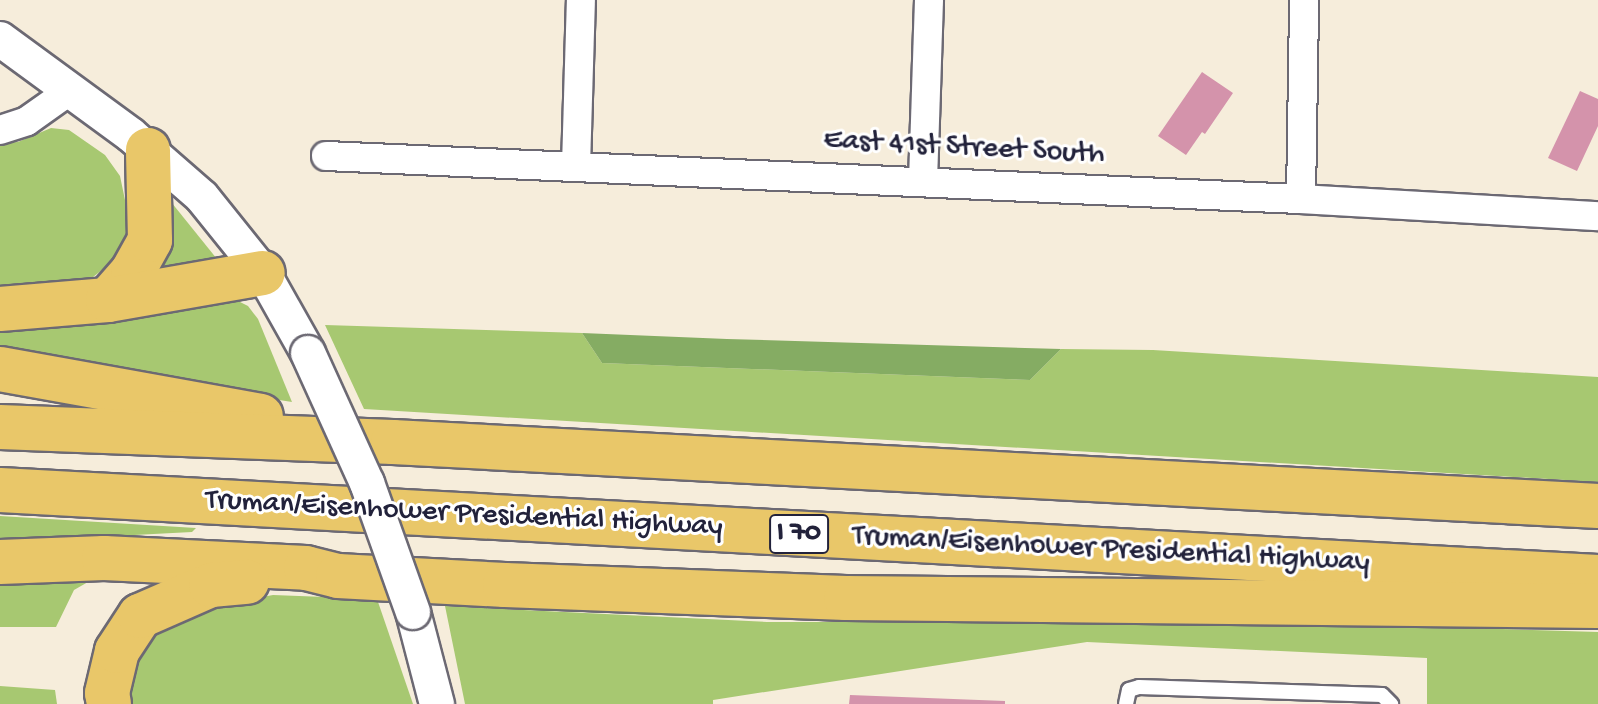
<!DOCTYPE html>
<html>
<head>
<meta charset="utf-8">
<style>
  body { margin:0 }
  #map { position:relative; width:1598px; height:704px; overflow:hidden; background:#f6eddb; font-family:"Gochi Hand",sans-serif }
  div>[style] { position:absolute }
  .green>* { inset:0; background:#a7c871 }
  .forest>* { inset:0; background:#85ac63 }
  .building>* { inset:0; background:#d493ab }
  .roads { filter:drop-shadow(2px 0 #6c6973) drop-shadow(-2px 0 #6c6973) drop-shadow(0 2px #6c6973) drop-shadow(0 -2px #6c6973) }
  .service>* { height:14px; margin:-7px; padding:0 7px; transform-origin:7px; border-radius:7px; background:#fff }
  .minor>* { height:28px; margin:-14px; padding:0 14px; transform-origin:14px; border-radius:14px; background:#fff }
  .tertiary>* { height:34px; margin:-17px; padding:0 17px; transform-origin:17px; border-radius:17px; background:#fff }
  .motorway>* { height:44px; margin:-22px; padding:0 22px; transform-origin:22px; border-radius:22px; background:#e9c769 }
  .bridges { filter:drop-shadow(2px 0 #6c6973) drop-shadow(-2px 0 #6c6973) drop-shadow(0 2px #6c6973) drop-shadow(0 -2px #6c6973) }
  .tertiary-bridge>* { height:34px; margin:-17px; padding:0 17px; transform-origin:17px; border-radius:17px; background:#fff }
  span { translate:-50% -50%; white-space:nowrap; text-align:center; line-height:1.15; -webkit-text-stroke:6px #fff; paint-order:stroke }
  .shield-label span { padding:2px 6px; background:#fff; border:2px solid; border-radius:6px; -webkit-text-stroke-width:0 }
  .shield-label { font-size:28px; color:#22223b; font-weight:700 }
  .street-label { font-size:30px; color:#22223b }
</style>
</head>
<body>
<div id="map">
  <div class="green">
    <i style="clip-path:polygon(51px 128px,69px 130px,105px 155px,120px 176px,130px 224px,123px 244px,107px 266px,88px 281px,0 291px,0 143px,18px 142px)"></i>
    <i style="clip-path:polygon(163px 192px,217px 259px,137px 280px)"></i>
    <i style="clip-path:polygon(236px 300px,248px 306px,258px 319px,292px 402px,0 356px,0 325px)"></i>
    <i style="clip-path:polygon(325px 325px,582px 333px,602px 363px,1030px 380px,1061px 349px,1153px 350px,1598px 377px,1598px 482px,364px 409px)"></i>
    <i style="clip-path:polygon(0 516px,196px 528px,192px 532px,0 542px)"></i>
    <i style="clip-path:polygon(109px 570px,74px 590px,56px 627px,0 627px,0 577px)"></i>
    <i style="clip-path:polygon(273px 595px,377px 599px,413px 704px,129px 704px,126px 682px,138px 653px,164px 626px,198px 609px)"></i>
    <i style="clip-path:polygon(445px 606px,767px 622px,1282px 622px,1598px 632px,1598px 704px,1427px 704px,1427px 658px,1087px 642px,713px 700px,713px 704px,465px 704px)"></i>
    <i style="clip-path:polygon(0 686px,55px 690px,57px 704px,0 704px)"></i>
  </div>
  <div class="forest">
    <i style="clip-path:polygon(582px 333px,727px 339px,1061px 349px,1030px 380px,602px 363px)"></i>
  </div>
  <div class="building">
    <i style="clip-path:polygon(1202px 72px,1233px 93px,1205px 134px,1202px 132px,1186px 155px,1158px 136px)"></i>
    <i style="clip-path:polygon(1580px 91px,1598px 99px,1598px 126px,1577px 171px,1548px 158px)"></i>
    <i style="clip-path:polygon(850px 695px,1005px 701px,1005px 704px,849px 704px)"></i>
  </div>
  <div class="roads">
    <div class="service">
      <i style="left:1126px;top:704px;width:14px;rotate:-78deg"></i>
      <i style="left:1129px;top:690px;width:10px;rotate:-17deg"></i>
      <i style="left:1139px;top:687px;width:243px;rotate:1.9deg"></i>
      <i style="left:1382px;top:695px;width:13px;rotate:45deg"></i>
    </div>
    <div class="minor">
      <i style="left:0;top:130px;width:28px;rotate:-18deg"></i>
      <i style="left:27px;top:121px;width:50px;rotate:-35.3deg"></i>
      <i style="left:326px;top:156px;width:976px;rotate:2.53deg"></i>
      <i style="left:1301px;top:199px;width:297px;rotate:3.3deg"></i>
      <i style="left:576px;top:166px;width:166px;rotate:-88.3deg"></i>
      <i style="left:923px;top:181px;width:181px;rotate:-88.1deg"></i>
      <i style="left:1301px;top:199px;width:199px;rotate:-89.1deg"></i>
    </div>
    <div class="tertiary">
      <i style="left:0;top:39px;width:162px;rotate:36.2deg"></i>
      <i style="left:131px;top:135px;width:94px;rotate:41.1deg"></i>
      <i style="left:202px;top:197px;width:97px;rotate:51.2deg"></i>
      <i style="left:263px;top:273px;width:92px;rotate:60.6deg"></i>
      <i style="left:413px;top:612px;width:95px;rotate:75.4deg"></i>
    </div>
    <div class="motorway">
      <i style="left:108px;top:300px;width:38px;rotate:-49deg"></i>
      <i style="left:133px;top:271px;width:35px;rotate:-61deg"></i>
      <i style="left:150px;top:240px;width:90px;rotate:-91.3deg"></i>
      <i style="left:0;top:309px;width:108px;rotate:-4.8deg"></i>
      <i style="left:108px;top:300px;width:157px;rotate:-9.9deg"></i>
      <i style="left:0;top:369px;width:265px;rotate:10.2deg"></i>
      <i style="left:0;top:427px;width:393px;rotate:2.2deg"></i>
      <i style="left:393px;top:442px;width:1207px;rotate:3.04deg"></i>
      <i style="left:0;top:490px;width:1600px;rotate:3.12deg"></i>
      <i style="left:0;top:562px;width:104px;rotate:-2.2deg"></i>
      <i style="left:104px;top:558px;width:202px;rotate:2.8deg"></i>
      <i style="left:306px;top:568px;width:33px;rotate:14deg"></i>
      <i style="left:338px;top:576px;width:167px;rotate:3.1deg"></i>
      <i style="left:505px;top:585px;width:341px;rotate:2.2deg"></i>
      <i style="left:846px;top:598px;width:752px;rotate:0.61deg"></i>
      <i style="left:109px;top:704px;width:11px;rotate:-100deg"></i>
      <i style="left:107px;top:693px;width:43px;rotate:-76.6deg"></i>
      <i style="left:117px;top:651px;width:42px;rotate:-56.7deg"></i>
      <i style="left:140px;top:616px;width:77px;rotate:-23.6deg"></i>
      <i style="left:211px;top:585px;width:36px;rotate:-5deg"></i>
    </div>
  </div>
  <div class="bridges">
    <div class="tertiary-bridge">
      <i style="left:308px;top:353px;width:143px;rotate:65.6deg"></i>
      <i style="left:367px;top:483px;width:137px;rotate:70.4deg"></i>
    </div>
  </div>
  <div class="shield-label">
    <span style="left:799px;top:534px">I 70</span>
  </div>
  <div class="street-label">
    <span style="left:964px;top:149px;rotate:3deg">East 41st Street South</span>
    <span style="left:464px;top:515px;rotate:3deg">Truman/Eisenhower Presidential Highway</span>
    <span style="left:1111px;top:551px;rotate:3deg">Truman/Eisenhower Presidential Highway</span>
  </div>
</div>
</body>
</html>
